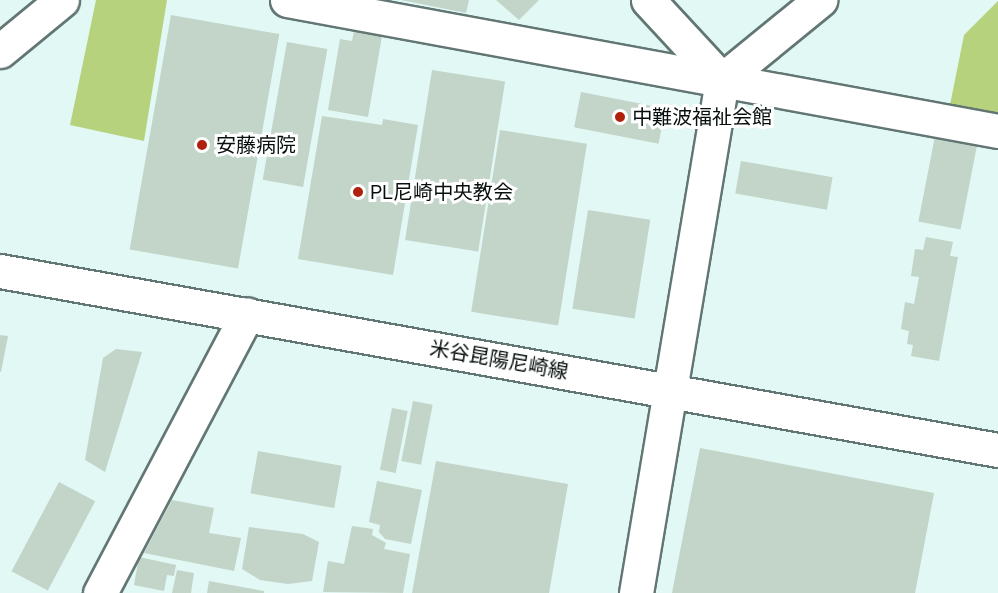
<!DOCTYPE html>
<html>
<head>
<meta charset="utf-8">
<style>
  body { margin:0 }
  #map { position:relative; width:998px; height:593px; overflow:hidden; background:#e1f8f5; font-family:"Space Grotesk","Noto Sans JP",sans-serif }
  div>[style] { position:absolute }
  .green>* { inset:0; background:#b6d27d }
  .building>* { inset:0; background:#c3d4c8; transform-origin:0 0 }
  .roads { filter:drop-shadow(2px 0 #627673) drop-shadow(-2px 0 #627673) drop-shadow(0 2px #627673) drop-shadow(0 -2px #627673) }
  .minor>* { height:33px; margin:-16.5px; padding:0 16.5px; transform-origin:16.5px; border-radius:16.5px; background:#fff }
  .major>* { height:33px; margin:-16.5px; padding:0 16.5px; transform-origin:16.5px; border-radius:16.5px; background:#fff }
  .dots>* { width:16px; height:16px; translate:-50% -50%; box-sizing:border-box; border:3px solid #fff; border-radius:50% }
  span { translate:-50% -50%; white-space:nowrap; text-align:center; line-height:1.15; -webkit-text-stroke:6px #fff; paint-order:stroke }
  .poi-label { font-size:20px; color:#070f0e }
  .left { translate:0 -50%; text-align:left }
  .street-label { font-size:20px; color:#070f0e }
</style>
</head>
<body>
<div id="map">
  <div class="green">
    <i style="clip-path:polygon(96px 0,167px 0,144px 141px,70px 125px)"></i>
    <i style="clip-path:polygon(998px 1px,998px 114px,950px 105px,964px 35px)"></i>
  </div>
  <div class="building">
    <i style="clip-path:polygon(401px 0,469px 0,466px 13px)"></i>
    <i style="clip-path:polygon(496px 0,539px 0,519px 20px)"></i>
    <i style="left:171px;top:15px;width:110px;height:238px;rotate:10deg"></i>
    <i style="clip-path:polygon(354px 31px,382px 36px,368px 117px,328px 110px,340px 39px,352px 41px)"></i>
    <i style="left:287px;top:42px;width:41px;height:140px;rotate:10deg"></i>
    <i style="left:432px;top:70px;width:74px;height:172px;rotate:9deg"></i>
    <i style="left:581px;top:92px;width:86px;height:36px;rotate:11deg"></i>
    <i style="clip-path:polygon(322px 116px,382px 125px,383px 119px,418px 125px,393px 275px,298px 259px)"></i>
    <i style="left:500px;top:130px;width:88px;height:184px;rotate:9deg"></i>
    <i style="left:935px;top:136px;width:43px;height:87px;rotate:11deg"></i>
    <i style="left:741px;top:161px;width:93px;height:33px;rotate:10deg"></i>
    <i style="left:588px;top:210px;width:63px;height:100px;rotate:9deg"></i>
    <i style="clip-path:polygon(926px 237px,953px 242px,950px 256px,958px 257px,939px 361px,911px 356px,913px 345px,907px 344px,909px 331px,901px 329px,905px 302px,914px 304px,919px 277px,911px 276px,915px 249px,923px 250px)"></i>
    <i style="clip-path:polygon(0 335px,8px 336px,1px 372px,0 372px)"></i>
    <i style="clip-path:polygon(116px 349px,142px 352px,105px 472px,85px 460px,103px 358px)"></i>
    <i style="left:413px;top:401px;width:20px;height:61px;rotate:11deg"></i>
    <i style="left:392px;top:408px;width:16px;height:63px;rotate:11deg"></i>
    <i style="clip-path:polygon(700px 448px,934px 493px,915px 593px,672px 593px)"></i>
    <i style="left:258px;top:451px;width:85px;height:43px;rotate:10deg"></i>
    <i style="clip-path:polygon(436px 461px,568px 484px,549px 593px,412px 593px)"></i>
    <i style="clip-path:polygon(377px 481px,422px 490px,411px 544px,385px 539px,379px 532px,380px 525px,369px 522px)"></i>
    <i style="left:59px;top:482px;width:41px;height:101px;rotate:28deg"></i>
    <i style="clip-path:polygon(172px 500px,214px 508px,209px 533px,241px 538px,234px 571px,144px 553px)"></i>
    <i style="clip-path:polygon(352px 526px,373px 529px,372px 535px,386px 543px,384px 549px,410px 554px,403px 593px,323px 592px,328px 561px,344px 564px)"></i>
    <i style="clip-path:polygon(249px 527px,303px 534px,319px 542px,312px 581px,288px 584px,260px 580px,242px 569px)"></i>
    <i style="clip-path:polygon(139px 557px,176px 565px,174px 576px,167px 575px,164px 591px,134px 585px)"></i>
    <i style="clip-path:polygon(177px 570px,194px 573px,191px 593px,172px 593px)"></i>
    <i style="clip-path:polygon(209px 581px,264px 591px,264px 593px,207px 593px)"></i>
  </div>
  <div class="roads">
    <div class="minor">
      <i style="left:287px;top:0;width:723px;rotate:10.44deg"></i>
      <i style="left:0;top:51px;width:80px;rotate:-39.4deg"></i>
      <i style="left:722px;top:80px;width:127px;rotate:-39.2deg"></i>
      <i style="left:100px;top:593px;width:315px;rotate:-62.2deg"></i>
      <i style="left:636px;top:593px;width:520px;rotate:-80.48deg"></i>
      <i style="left:722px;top:80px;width:109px;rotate:-132.8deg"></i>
    </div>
    <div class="major">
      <i style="left:0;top:271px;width:1014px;rotate:10.17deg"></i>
    </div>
  </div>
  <div class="dots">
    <i style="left:620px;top:117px;background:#af210c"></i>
    <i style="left:202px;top:145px;background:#af210c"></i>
    <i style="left:358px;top:192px;background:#af210c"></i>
  </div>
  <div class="poi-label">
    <span class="left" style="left:632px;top:117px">中難波福祉会館</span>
    <span class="left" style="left:216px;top:145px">安藤病院</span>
    <span class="left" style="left:370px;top:192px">PL尼崎中央教会</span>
  </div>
  <div class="street-label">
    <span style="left:499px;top:360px;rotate:10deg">米谷昆陽尼崎線</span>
  </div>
</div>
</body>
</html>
